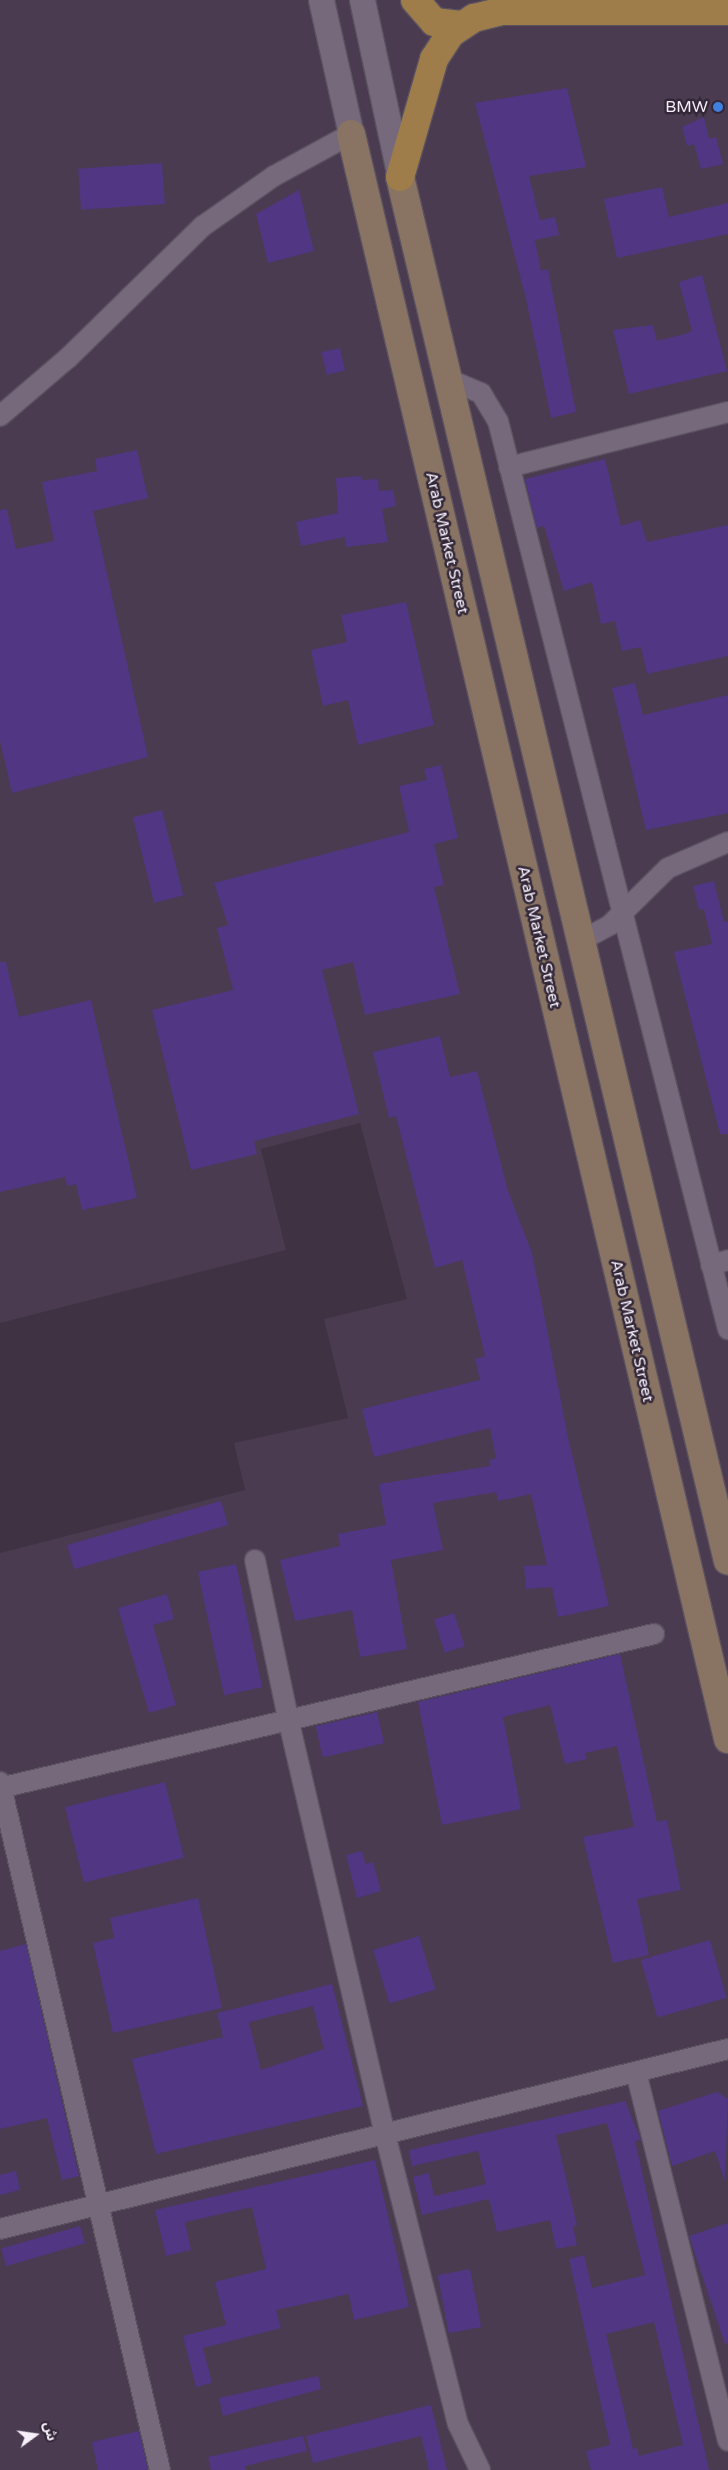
<!DOCTYPE html>
<html>
<head>
<meta charset="utf-8">
<style>
  body { margin:0 }
  #map { position:relative; width:728px; height:2470px; overflow:hidden; background:#3e3243; font-family:"Varela Round","Noto Sans Arabic",sans-serif }
  div>[style] { position:absolute }
  .built>* { inset:0; background:#4a3b50 }
  .building>* { inset:0; background:#513684; transform-origin:0 0 }
  .roads { filter:drop-shadow(1px 0 #5b5260) drop-shadow(-1px 0 #5b5260) drop-shadow(0 1px #5b5260) drop-shadow(0 -1px #5b5260) }
  .minor>* { height:20px; margin:-10px; padding:0 10px; transform-origin:10px; border-radius:10px; background:#75697b }
  .tertiary>* { height:25px; margin:-12.5px; padding:0 12.5px; transform-origin:12.5px; border-radius:12.5px; background:#75697b }
  .secondary>* { height:28px; margin:-14px; padding:0 14px; transform-origin:14px; border-radius:14px; background:#897363 }
  .primary>* { height:28px; margin:-14px; padding:0 14px; transform-origin:14px; border-radius:14px; background:#9e7d4a }
  .dots>* { width:14px; height:14px; translate:-50% -50%; box-sizing:border-box; border:2px solid #332838; border-radius:50% }
  span { translate:-50% -50%; white-space:nowrap; text-align:center; line-height:1.15; -webkit-text-stroke:5px #332838; paint-order:stroke }
  .poi-label { font-size:16px; color:#f7f0fb }
  .right { translate:-100% -50%; text-align:right }
  .street-label { font-size:16px; color:#f7f0fb }
  .north { position:absolute; left:10px; top:2410px; width:50px; height:50px; -webkit-text-stroke:4px #332838; paint-order:stroke; rotate:76deg; font-size:14px; font-weight:700; line-height:20px; text-align:center; color:#f7f0fb }
  .north::after { content:''; display:block; margin:auto; width:18px; height:22px; background:#f7f0fb; clip-path:polygon(50% 0,100% 100%,50% 72%,0 100%) }
</style>
</head>
<body>
<div id="map">
  <div class="built">
    <i style="clip-path:polygon(0 0,728px 0,728px 2470px,0 2470px,0 1553px,245px 1490px,234px 1443px,348px 1418px,324px 1319px,407px 1299px,360px 1123px,261px 1149px,286px 1250px,0 1323px)"></i>
  </div>
  <div class="building">
    <i style="clip-path:polygon(567px 88px,586px 167px,529px 176px,540px 220px,555px 217px,559px 235px,535px 240px,541px 271px,548px 269px,576px 412px,551px 418px,526px 299px,475px 103px)"></i>
    <i style="clip-path:polygon(704px 117px,709px 139px,716px 137px,723px 164px,701px 169px,694px 144px,687px 146px,682px 127px)"></i>
    <i style="left:162px;top:163px;width:41px;height:84px;rotate:86deg"></i>
    <i style="clip-path:polygon(662px 187px,669px 217px,728px 203px,728px 234px,617px 258px,604px 199px)"></i>
    <i style="clip-path:polygon(299px 190px,314px 251px,268px 263px,256px 214px)"></i>
    <i style="clip-path:polygon(702px 275px,727px 371px,629px 394px,613px 330px,653px 325px,657px 341px,688px 333px,692px 331px,679px 282px)"></i>
    <i style="left:340px;top:348px;width:23px;height:19px;rotate:77deg"></i>
    <i style="clip-path:polygon(137px 450px,148px 498px,93px 511px,148px 757px,12px 793px,0 741px,0 510px,7px 509px,16px 549px,54px 541px,42px 482px,97px 471px,95px 459px)"></i>
    <i style="clip-path:polygon(605px 459px,621px 526px,640px 520px,647px 542px,728px 525px,728px 656px,647px 674px,641px 647px,622px 651px,615px 621px,601px 624px,592px 582px,564px 591px,544px 526px,537px 528px,525px 479px)"></i>
    <i style="clip-path:polygon(362px 476px,362px 480px,378px 479px,379px 491px,393px 490px,396px 506px,382px 509px,388px 542px,346px 547px,345px 537px,301px 546px,296px 522px,338px 513px,336px 478px)"></i>
    <i style="clip-path:polygon(406px 602px,434px 725px,358px 745px,348px 700px,323px 706px,311px 650px,347px 642px,341px 615px)"></i>
    <i style="clip-path:polygon(635px 683px,643px 715px,728px 695px,728px 813px,646px 830px,612px 688px)"></i>
    <i style="clip-path:polygon(441px 765px,458px 838px,434px 844px,444px 885px,434px 887px,460px 994px,365px 1015px,353px 962px,322px 970px,359px 1114px,254px 1141px,257px 1154px,191px 1170px,152px 1010px,233px 990px,217px 928px,228px 925px,214px 883px,409px 832px,399px 786px,427px 780px,424px 769px)"></i>
    <i style="left:162px;top:810px;width:88px;height:30px;rotate:76deg"></i>
    <i style="clip-path:polygon(714px 881px,724px 922px,728px 921px,728px 1134px,720px 1134px,674px 952px,712px 944px,704px 909px,699px 910px,693px 886px)"></i>
    <i style="clip-path:polygon(0 962px,6px 962px,19px 1017px,91px 1000px,137px 1198px,82px 1210px,76px 1184px,67px 1186px,65px 1177px,0 1192px)"></i>
    <i style="clip-path:polygon(440px 1036px,450px 1077px,477px 1071px,508px 1191px,532px 1253px,569px 1442px,609px 1606px,558px 1617px,552px 1587px,526px 1589px,524px 1566px,547px 1565px,531px 1494px,498px 1501px,496px 1492px,433px 1503px,443px 1550px,391px 1560px,407px 1649px,360px 1657px,352px 1610px,295px 1621px,280px 1560px,340px 1546px,338px 1534px,386px 1525px,379px 1484px,490px 1466px,489px 1460px,496px 1458px,490px 1428px,374px 1457px,362px 1409px,480px 1380px,475px 1359px,485px 1356px,462px 1260px,435px 1268px,396px 1116px,389px 1118px,373px 1052px)"></i>
    <i style="left:221px;top:1501px;width:25px;height:160px;rotate:74deg"></i>
    <i style="left:236px;top:1564px;width:126px;height:39px;rotate:78deg"></i>
    <i style="clip-path:polygon(167px 1594px,174px 1619px,153px 1625px,176px 1705px,149px 1713px,118px 1608px)"></i>
    <i style="left:454px;top:1613px;width:35px;height:21px;rotate:72deg"></i>
    <i style="clip-path:polygon(620px 1654px,657px 1822px,667px 1820px,681px 1890px,637px 1899px,649px 1955px,613px 1963px,583px 1837px,634px 1827px,617px 1746px,585px 1753px,587px 1759px,565px 1764px,550px 1705px,503px 1717px,521px 1809px,442px 1825px,418px 1702px)"></i>
    <i style="left:377px;top:1712px;width:32px;height:63px;rotate:77deg"></i>
    <i style="left:165px;top:1782px;width:78px;height:103px;rotate:76deg"></i>
    <i style="clip-path:polygon(362px 1851px,366px 1864px,373px 1862px,381px 1891px,357px 1898px,346px 1855px)"></i>
    <i style="clip-path:polygon(198px 1898px,222px 2008px,113px 2033px,93px 1943px,114px 1938px,110px 1918px)"></i>
    <i style="left:419px;top:1936px;width:56px;height:48px;rotate:73deg"></i>
    <i style="left:710px;top:1940px;width:60px;height:72px;rotate:74deg"></i>
    <i style="clip-path:polygon(26px 1944px,79px 2176px,62px 2180px,47px 2118px,0 2129px,0 1951px)"></i>
    <i style="clip-path:polygon(evenodd,332px 1984px,363px 2106px,156px 2154px,132px 2059px,223px 2037px,217px 2013px,332px 1984px,313px 2006px,324px 2049px,261px 2070px,249px 2022px,313px 2006px)"></i>
    <i style="clip-path:polygon(717px 2092px,728px 2099px,725px 2182px,715px 2151px,672px 2166px,658px 2111px)"></i>
    <i style="clip-path:polygon(evenodd,625px 2101px,641px 2140px,635px 2141px,709px 2470px,591px 2470px,586px 2451px,610px 2445px,569px 2259px,584px 2255px,592px 2288px,645px 2275px,607px 2123px,556px 2135px,577px 2225px,573px 2226px,577px 2245px,556px 2249px,550px 2220px,497px 2232px,489px 2199px,422px 2215px,413px 2177px,429px 2173px,434px 2196px,486px 2184px,478px 2151px,412px 2166px,409px 2150px,625px 2101px,654px 2322px,683px 2445px,639px 2456px,637px 2448px,633px 2449px,606px 2334px,654px 2322px)"></i>
    <i style="clip-path:polygon(375px 2160px,409px 2307px,354px 2320px,349px 2294px,276px 2310px,281px 2328px,203px 2348px,212px 2383px,196px 2387px,183px 2336px,226px 2325px,215px 2282px,266px 2269px,252px 2207px,185px 2222px,191px 2250px,166px 2256px,155px 2210px)"></i>
    <i style="clip-path:polygon(16px 2171px,20px 2190px,0 2195px,0 2175px)"></i>
    <i style="clip-path:polygon(728px 2223px,728px 2343px,725px 2344px,689px 2236px)"></i>
    <i style="left:80px;top:2226px;width:18px;height:82px;rotate:74deg"></i>
    <i style="left:470px;top:2269px;width:59px;height:33px;rotate:79deg"></i>
    <i style="clip-path:polygon(318px 2376px,321px 2389px,223px 2416px,219px 2398px)"></i>
    <i style="clip-path:polygon(431px 2405px,447px 2470px,429px 2470px,421px 2436px,313px 2463px,306px 2436px)"></i>
    <i style="clip-path:polygon(139px 2431px,148px 2470px,98px 2470px,92px 2442px)"></i>
    <i style="clip-path:polygon(303px 2436px,307px 2451px,245px 2466px,246px 2470px,211px 2470px,208px 2457px)"></i>
  </div>
  <div class="roads">
    <div class="minor">
      <i style="left:450px;top:380px;width:34px;rotate:23deg"></i>
      <i style="left:481px;top:393px;width:33px;rotate:59deg"></i>
      <i style="left:498px;top:421px;width:937px;rotate:75.79deg"></i>
      <i style="left:0;top:416px;width:89px;rotate:-40.5deg"></i>
      <i style="left:68px;top:358px;width:189px;rotate:-44.4deg"></i>
      <i style="left:203px;top:226px;width:87px;rotate:-35.2deg"></i>
      <i style="left:274px;top:176px;width:88px;rotate:-28.6deg"></i>
      <i style="left:509px;top:467px;width:226px;rotate:-14.1deg"></i>
      <i style="left:582px;top:940px;width:32px;rotate:-28deg"></i>
      <i style="left:610px;top:925px;width:81px;rotate:-44.5deg"></i>
      <i style="left:668px;top:868px;width:65px;rotate:-23.4deg"></i>
      <i style="left:711px;top:1265px;width:18px;rotate:-16deg"></i>
      <i style="left:255px;top:1560px;width:161px;rotate:78.2deg"></i>
      <i style="left:288px;top:1718px;width:427px;rotate:76.9deg"></i>
      <i style="left:385px;top:2134px;width:299px;rotate:75.9deg"></i>
      <i style="left:458px;top:2424px;width:51px;rotate:64.4deg"></i>
      <i style="left:0;top:1782px;width:706px;rotate:76.91deg"></i>
      <i style="left:0;top:1788px;width:672px;rotate:-13.25deg"></i>
      <i style="left:636px;top:2072px;width:380px;rotate:76deg"></i>
      <i style="left:0;top:2229px;width:750px;rotate:-13.89deg"></i>
    </div>
    <div class="tertiary">
      <i style="left:321px;top:0;width:137px;rotate:77.4deg"></i>
      <i style="left:362px;top:0;width:181px;rotate:77.9deg"></i>
    </div>
    <div class="secondary">
      <i style="left:351px;top:134px;width:1649px;rotate:76.78deg"></i>
      <i style="left:400px;top:177px;width:1422px;rotate:76.67deg"></i>
    </div>
    <div class="primary">
      <i style="left:415px;top:0;width:29px;rotate:49deg"></i>
      <i style="left:434px;top:22px;width:27px;rotate:6deg"></i>
      <i style="left:400px;top:177px;width:123px;rotate:-73.9deg"></i>
      <i style="left:434px;top:59px;width:30px;rotate:-57deg"></i>
      <i style="left:450px;top:34px;width:29px;rotate:-34deg"></i>
      <i style="left:474px;top:18px;width:29px;rotate:-14deg"></i>
      <i style="left:502px;top:11px;width:226px"></i>
    </div>
  </div>
  <div class="dots">
    <i style="left:718px;top:107px;background:#3f7fe0"></i>
  </div>
  <div class="poi-label">
    <span class="right" style="left:708px;top:107px">BMW</span>
  </div>
  <div class="street-label">
    <span style="left:447px;top:543px;rotate:77deg">Arab Market Street</span>
    <span style="left:539px;top:937px;rotate:77deg">Arab Market Street</span>
    <span style="left:632px;top:1331px;rotate:77deg">Arab Market Street</span>
  </div>
  <div class="north">ش</div>
</div>
</body>
</html>
